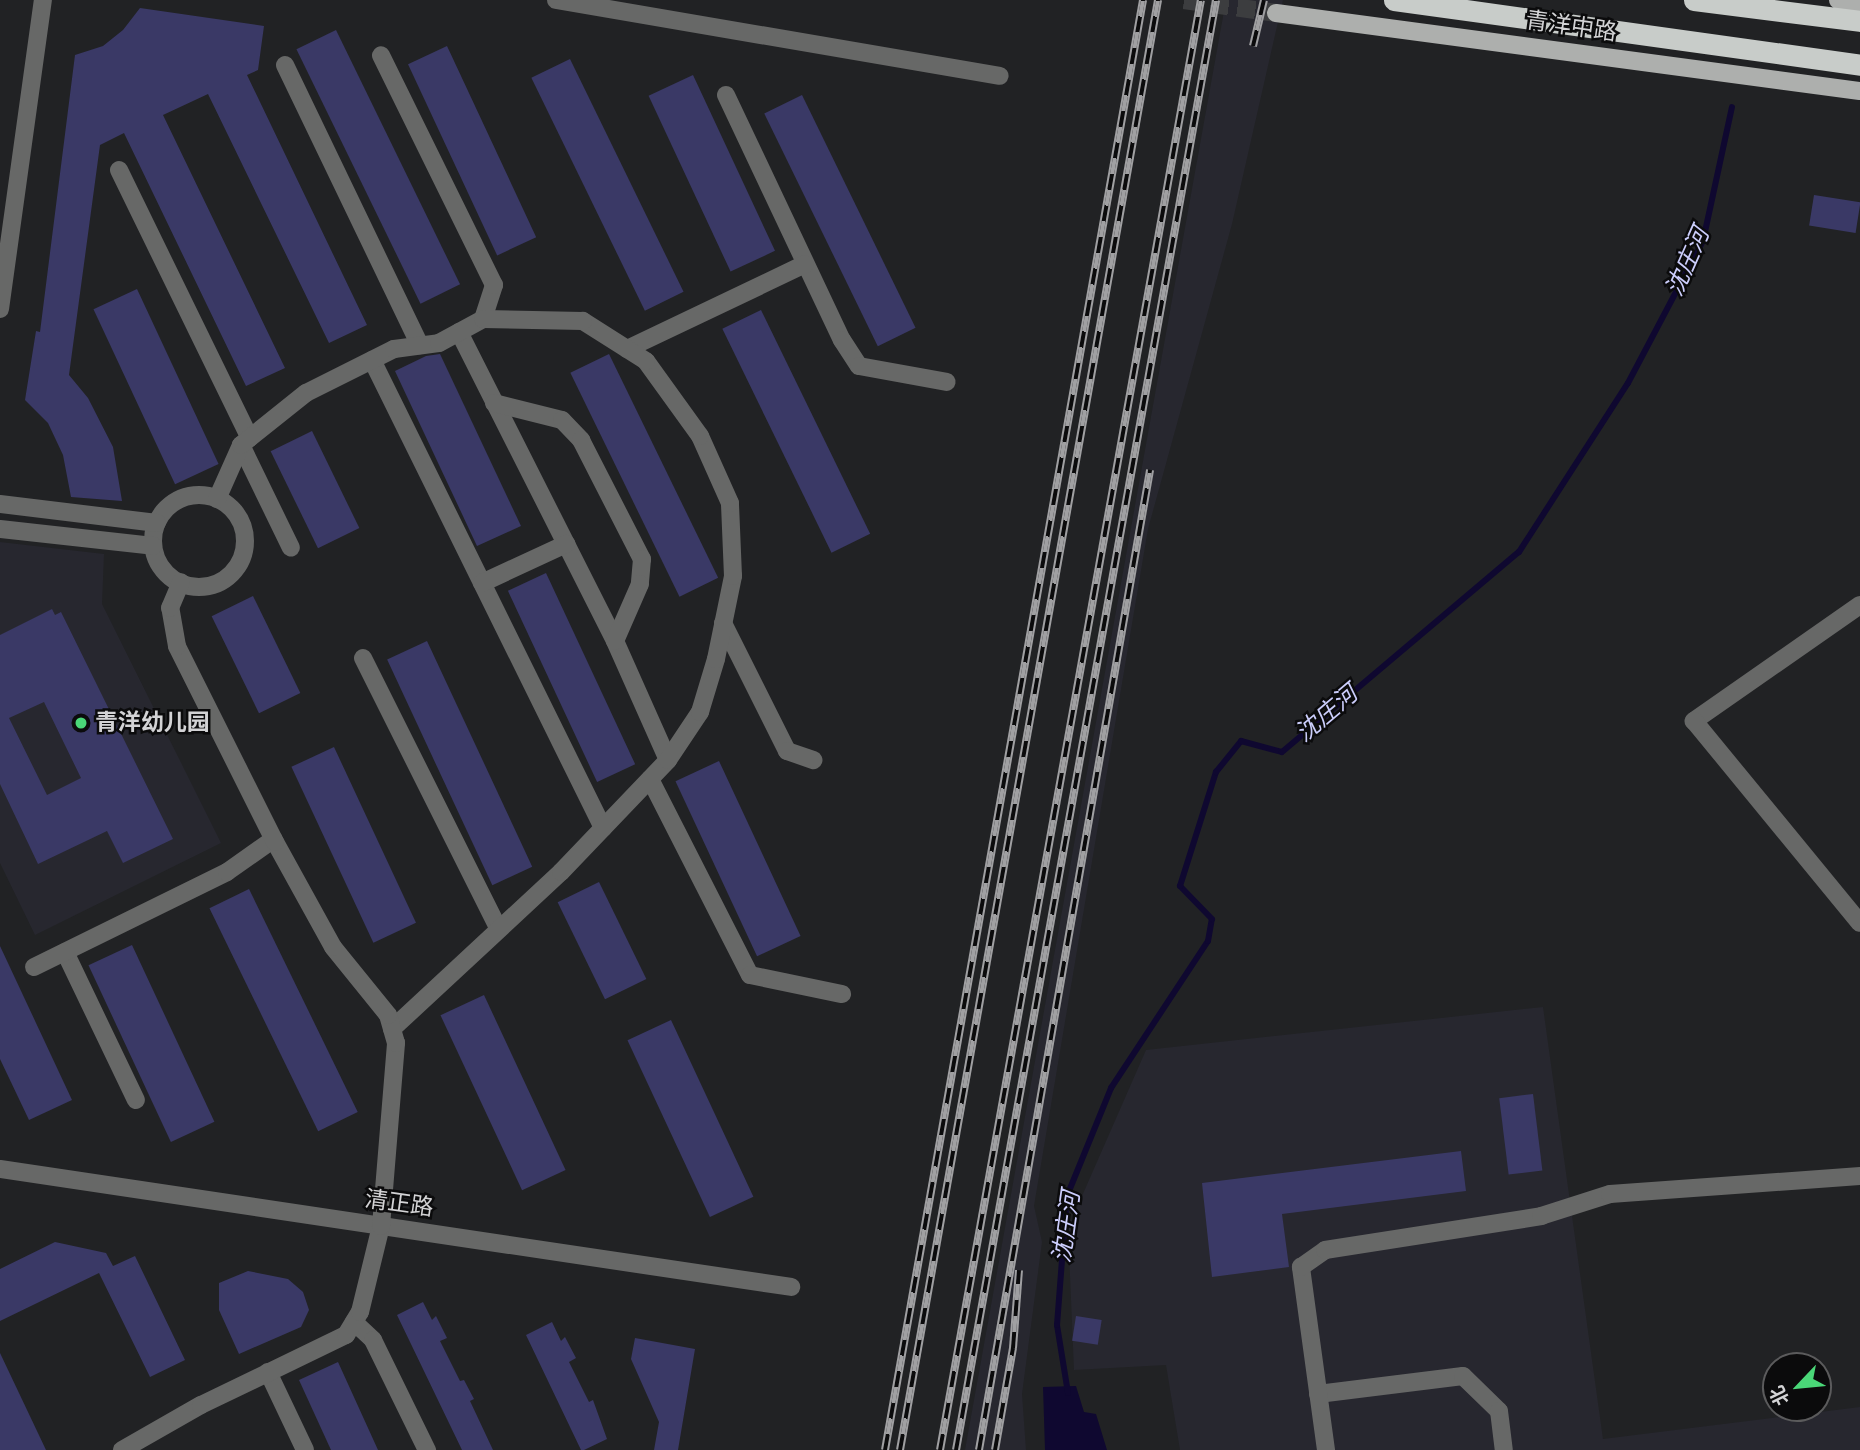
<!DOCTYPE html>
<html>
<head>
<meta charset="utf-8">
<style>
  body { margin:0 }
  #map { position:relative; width:1860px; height:1450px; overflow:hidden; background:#212224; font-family:"Roboto Condensed","Noto Sans SC",sans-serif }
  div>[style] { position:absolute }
  .built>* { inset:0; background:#27272f }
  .water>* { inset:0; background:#0f0830 }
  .stream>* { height:6px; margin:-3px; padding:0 3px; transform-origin:3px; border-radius:3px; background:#0f0830 }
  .building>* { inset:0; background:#3a3966; transform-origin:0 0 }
  .major-tunnel>* { height:18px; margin-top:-9px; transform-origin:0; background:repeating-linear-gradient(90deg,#3c3d3f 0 18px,transparent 0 27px) }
  .minor>* { height:18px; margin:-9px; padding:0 9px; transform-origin:9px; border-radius:9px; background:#676867 }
  .minor>.ring { margin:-9px; padding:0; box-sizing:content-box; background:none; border:18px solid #676867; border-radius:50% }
  .major>* { height:18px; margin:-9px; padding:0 9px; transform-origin:9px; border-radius:9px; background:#adafad }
  .highway>* { height:21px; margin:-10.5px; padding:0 10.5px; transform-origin:10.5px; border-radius:10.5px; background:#c8ccc9 }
  .rail>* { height:8px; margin-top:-4px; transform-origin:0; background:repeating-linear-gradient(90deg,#0b0b0c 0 16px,#a0a0a2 0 32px); box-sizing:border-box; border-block:2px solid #a0a0a2 }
  .dots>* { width:19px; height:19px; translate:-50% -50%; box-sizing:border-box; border:4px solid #0b0b0c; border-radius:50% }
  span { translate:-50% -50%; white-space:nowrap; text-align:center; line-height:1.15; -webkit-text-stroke:5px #0b0b0c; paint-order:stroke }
  .street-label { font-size:23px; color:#d3d3d5 }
  .poi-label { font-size:23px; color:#d3d3d5; font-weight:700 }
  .left { translate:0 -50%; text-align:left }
  .water-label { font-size:24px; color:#cccefc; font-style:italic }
  .north { position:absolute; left:1762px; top:1352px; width:70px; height:70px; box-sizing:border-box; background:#0b0b0c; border:2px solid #5b5b5c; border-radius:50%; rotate:244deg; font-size:19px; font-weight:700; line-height:28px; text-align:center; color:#d3d3d5 }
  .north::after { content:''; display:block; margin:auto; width:24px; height:32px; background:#4ad778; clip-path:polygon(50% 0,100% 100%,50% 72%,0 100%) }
</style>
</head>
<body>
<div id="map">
  <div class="built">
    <i style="clip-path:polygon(1226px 0,1283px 0,1232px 224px,1148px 529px,1034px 1206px,1042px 1242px,1022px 1394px,1026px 1450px,965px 1450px)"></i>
    <i style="clip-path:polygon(0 542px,104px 554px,102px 604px,221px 843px,35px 935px,0 863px)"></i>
    <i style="clip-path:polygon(1543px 1007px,1603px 1439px,1860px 1407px,1860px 1450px,1180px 1450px,1166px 1365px,1074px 1370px,1068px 1228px,1146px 1050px)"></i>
  </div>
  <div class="water">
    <i style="clip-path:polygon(1076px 1386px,1084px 1412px,1096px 1414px,1107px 1450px,1045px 1450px,1043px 1387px)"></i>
  </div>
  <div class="stream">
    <i style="left:1068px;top:1393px;width:69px;rotate:-99.2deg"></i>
    <i style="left:1057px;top:1325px;width:129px;rotate:-85.6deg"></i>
    <i style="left:1067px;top:1196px;width:117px;rotate:-67.8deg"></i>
    <i style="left:1111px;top:1088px;width:176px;rotate:-56.6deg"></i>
    <i style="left:1208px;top:941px;width:22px;rotate:-80deg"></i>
    <i style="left:1212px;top:919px;width:46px;rotate:-134.1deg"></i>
    <i style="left:1180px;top:886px;width:120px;rotate:-72.5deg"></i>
    <i style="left:1216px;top:772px;width:40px;rotate:-51deg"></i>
    <i style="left:1241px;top:741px;width:42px;rotate:15deg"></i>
    <i style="left:1282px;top:752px;width:310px;rotate:-40.2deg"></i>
    <i style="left:1519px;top:552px;width:201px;rotate:-57.2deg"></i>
    <i style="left:1628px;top:383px;width:161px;rotate:-62.2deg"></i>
    <i style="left:1703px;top:241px;width:137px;rotate:-77.8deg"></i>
  </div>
  <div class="building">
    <i style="clip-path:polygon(140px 8px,264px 26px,258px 70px,247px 75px,367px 325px,329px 343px,208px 94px,163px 115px,285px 368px,246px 386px,124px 133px,100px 145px,69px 375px,88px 398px,113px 447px,122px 501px,71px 497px,63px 455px,48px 423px,25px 400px,36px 331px,40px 332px,75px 55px,103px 46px,123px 30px)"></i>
    <i style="left:336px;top:30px;width:283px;height:44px;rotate:64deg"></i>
    <i style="left:447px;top:46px;width:211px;height:43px;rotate:65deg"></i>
    <i style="left:570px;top:59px;width:259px;height:43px;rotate:64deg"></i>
    <i style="left:693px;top:75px;width:194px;height:49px;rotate:65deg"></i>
    <i style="left:802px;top:95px;width:259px;height:42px;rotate:64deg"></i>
    <i style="left:1814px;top:195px;width:47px;height:31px;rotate:9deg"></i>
    <i style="left:137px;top:289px;width:193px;height:48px;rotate:65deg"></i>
    <i style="left:761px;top:310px;width:249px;height:43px;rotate:64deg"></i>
    <i style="clip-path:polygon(440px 354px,521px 526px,477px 546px,395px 371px,426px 356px)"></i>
    <i style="left:609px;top:354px;width:249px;height:43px;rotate:64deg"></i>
    <i style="left:312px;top:431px;width:108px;height:46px;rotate:64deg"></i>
    <i style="left:546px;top:573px;width:211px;height:42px;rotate:65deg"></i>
    <i style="left:253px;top:596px;width:108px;height:46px;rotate:64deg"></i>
    <i style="clip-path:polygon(evenodd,52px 609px,55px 615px,61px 612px,173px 839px,123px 863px,107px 831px,38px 864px,0 784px,0 635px,52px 609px,44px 702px,81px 778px,47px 795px,9px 718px,44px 702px)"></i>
    <i style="left:427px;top:641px;width:249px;height:44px;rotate:65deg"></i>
    <i style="left:334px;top:747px;width:194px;height:47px;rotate:65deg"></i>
    <i style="left:719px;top:761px;width:193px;height:48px;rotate:65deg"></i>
    <i style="left:599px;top:882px;width:108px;height:46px;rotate:64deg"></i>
    <i style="left:249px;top:889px;width:248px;height:44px;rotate:64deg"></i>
    <i style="left:132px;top:945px;width:195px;height:48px;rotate:65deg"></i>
    <i style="clip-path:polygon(0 946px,72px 1100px,29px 1120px,0 1059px)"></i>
    <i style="left:484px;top:995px;width:193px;height:48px;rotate:65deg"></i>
    <i style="left:671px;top:1020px;width:195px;height:48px;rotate:65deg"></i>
    <i style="left:1533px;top:1094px;width:77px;height:34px;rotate:83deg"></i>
    <i style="clip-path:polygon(1461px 1151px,1466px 1191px,1282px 1214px,1289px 1267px,1212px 1277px,1202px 1183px)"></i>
    <i style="clip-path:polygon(55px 1242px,106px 1253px,113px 1266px,135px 1256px,185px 1360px,150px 1377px,99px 1273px,0 1321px,0 1269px)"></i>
    <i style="clip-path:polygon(248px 1271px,288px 1279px,303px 1292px,309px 1310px,301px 1327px,239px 1354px,219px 1310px,219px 1283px)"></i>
    <i style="clip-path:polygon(423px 1302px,432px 1320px,436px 1316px,447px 1338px,440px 1341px,460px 1381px,464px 1380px,474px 1399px,470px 1401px,493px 1450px,462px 1450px,397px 1315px)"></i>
    <i style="left:1076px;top:1316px;width:26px;height:25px;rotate:9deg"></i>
    <i style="clip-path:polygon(552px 1322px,561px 1341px,565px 1337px,576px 1358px,569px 1362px,589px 1402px,593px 1400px,607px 1439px,584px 1450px,581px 1450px,526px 1335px)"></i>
    <i style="clip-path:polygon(635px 1338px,695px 1349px,678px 1450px,654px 1450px,659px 1422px,631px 1359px)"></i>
    <i style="clip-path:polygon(0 1353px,46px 1450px,0 1450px)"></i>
    <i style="clip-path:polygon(338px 1362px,378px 1450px,331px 1450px,299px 1380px)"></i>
  </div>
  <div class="major-tunnel">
    <i style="left:1184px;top:0;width:93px;rotate:8deg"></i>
  </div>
  <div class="minor">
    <i style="left:556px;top:0;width:450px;rotate:9.7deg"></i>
    <i style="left:285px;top:65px;width:311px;rotate:64.3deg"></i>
    <i style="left:726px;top:95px;width:271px;rotate:64.7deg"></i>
    <i style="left:842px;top:340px;width:31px;rotate:57deg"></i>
    <i style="left:859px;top:366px;width:89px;rotate:10.3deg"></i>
    <i style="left:119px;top:170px;width:298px;rotate:64deg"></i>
    <i style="left:0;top:309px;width:312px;rotate:-82.1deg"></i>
    <i style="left:459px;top:332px;width:346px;rotate:63.2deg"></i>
    <i style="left:615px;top:641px;width:130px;rotate:66deg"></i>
    <i style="left:627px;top:349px;width:197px;rotate:-25.5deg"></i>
    <i style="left:372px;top:360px;width:522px;rotate:63.73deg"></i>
    <i style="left:494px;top:403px;width:70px;rotate:14deg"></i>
    <i style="left:562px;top:420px;width:28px;rotate:46deg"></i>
    <i style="left:581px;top:440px;width:134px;rotate:62.9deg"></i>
    <i style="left:642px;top:559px;width:25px;rotate:95deg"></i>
    <i style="left:640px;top:584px;width:62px;rotate:113.7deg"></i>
    <i style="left:241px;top:445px;width:114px;rotate:64.1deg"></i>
    <i class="ring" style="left:153px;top:495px;width:74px;height:74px"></i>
    <i style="left:217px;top:499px;width:59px;rotate:-66deg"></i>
    <i style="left:241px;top:445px;width:83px;rotate:-38.7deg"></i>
    <i style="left:306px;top:393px;width:98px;rotate:-26.6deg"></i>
    <i style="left:394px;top:349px;width:45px;rotate:-7.6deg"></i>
    <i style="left:439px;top:343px;width:50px;rotate:-28.6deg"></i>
    <i style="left:483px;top:319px;width:36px;rotate:-72deg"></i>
    <i style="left:494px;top:285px;width:256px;rotate:-116.2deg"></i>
    <i style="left:0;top:504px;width:158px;rotate:6.9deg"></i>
    <i style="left:0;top:529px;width:154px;rotate:6.3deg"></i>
    <i style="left:482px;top:583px;width:93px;rotate:-24.9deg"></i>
    <i style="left:1860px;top:605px;width:203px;rotate:145.1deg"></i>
    <i style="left:1694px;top:721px;width:261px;rotate:50.6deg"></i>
    <i style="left:723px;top:623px;width:143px;rotate:63.4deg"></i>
    <i style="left:787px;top:751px;width:28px;rotate:19deg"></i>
    <i style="left:363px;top:658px;width:303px;rotate:63.4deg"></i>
    <i style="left:650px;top:779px;width:220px;rotate:63deg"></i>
    <i style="left:750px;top:975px;width:94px;rotate:11.7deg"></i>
    <i style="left:65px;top:952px;width:164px;rotate:64.4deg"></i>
    <i style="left:34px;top:967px;width:215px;rotate:-26.2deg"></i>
    <i style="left:227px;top:872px;width:57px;rotate:-35.1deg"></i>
    <i style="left:392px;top:1029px;width:231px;rotate:-42.9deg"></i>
    <i style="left:561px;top:872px;width:155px;rotate:-46.3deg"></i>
    <i style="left:668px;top:760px;width:58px;rotate:-56.3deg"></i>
    <i style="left:700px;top:712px;width:55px;rotate:-73.2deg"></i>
    <i style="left:716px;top:659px;width:85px;rotate:-78.4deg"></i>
    <i style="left:733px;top:576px;width:73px;rotate:-92.4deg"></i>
    <i style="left:730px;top:503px;width:73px;rotate:-114.1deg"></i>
    <i style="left:700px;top:436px;width:92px;rotate:-125.8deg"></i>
    <i style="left:646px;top:361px;width:75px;rotate:-147.6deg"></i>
    <i style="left:583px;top:321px;width:100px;rotate:-178.9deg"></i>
    <i style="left:0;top:1169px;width:800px;rotate:8.48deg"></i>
    <i style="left:354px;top:1322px;width:26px;rotate:43deg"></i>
    <i style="left:373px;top:1340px;width:123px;rotate:63.9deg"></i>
    <i style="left:268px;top:1372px;width:86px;rotate:64.6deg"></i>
    <i style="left:1318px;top:1394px;width:146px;rotate:-7.1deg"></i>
    <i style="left:1463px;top:1376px;width:50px;rotate:44.2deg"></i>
    <i style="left:1499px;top:1411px;width:39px;rotate:83deg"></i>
    <i style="left:122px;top:1450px;width:91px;rotate:-29.7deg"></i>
    <i style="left:201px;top:1405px;width:161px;rotate:-25.8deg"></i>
    <i style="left:346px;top:1335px;width:27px;rotate:-59deg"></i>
    <i style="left:360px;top:1312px;width:89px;rotate:-76.3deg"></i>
    <i style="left:381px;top:1226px;width:184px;rotate:-85.3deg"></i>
    <i style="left:396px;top:1043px;width:29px;rotate:-106deg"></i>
    <i style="left:388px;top:1015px;width:87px;rotate:-129deg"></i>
    <i style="left:333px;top:947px;width:120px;rotate:-118.9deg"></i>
    <i style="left:275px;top:842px;width:219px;rotate:-116.6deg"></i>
    <i style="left:177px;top:646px;width:39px;rotate:-100deg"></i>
    <i style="left:170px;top:608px;width:28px;rotate:-67deg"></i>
    <i style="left:1326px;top:1450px;width:185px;rotate:-97.8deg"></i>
    <i style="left:1301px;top:1267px;width:29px;rotate:-35deg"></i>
    <i style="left:1325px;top:1250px;width:219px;rotate:-8.9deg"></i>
    <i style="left:1541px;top:1216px;width:72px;rotate:-17.7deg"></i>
    <i style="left:1610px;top:1194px;width:251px;rotate:-4.1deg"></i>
  </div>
  <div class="major">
    <i style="left:1838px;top:0;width:22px;rotate:8deg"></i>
    <i style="left:1276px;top:13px;width:589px;rotate:7.61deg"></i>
  </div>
  <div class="highway">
    <i style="left:1394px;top:0;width:471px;rotate:7.9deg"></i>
    <i style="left:1694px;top:0;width:167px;rotate:7.2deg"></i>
  </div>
  <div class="rail">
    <i style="left:1253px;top:46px;width:47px;rotate:-76.6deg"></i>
    <i style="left:885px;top:1450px;width:1473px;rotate:-79.91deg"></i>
    <i style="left:900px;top:1450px;width:1473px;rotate:-79.91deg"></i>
    <i style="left:940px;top:1450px;width:1473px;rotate:-79.8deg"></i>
    <i style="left:956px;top:1450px;width:1473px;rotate:-79.83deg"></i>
    <i style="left:979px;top:1450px;width:995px;rotate:-80.1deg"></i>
    <i style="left:995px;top:1450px;width:104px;rotate:-80deg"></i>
    <i style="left:1013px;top:1348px;width:78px;rotate:-85.6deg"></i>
  </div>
  <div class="dots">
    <i style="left:81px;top:723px;background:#4ad778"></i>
  </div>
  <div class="street-label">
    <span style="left:1571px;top:27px;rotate:8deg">青洋中路</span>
    <span style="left:399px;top:1204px;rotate:8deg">清正路</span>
  </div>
  <div class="poi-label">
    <span class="left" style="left:95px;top:723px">青洋幼儿园</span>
  </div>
  <div class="water-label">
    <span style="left:1688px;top:262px;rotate:-66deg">沈庄河</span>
    <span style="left:1327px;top:714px;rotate:-40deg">沈庄河</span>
    <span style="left:1067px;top:1227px;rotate:-82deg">沈庄河</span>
  </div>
  <div class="north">北</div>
</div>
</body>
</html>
